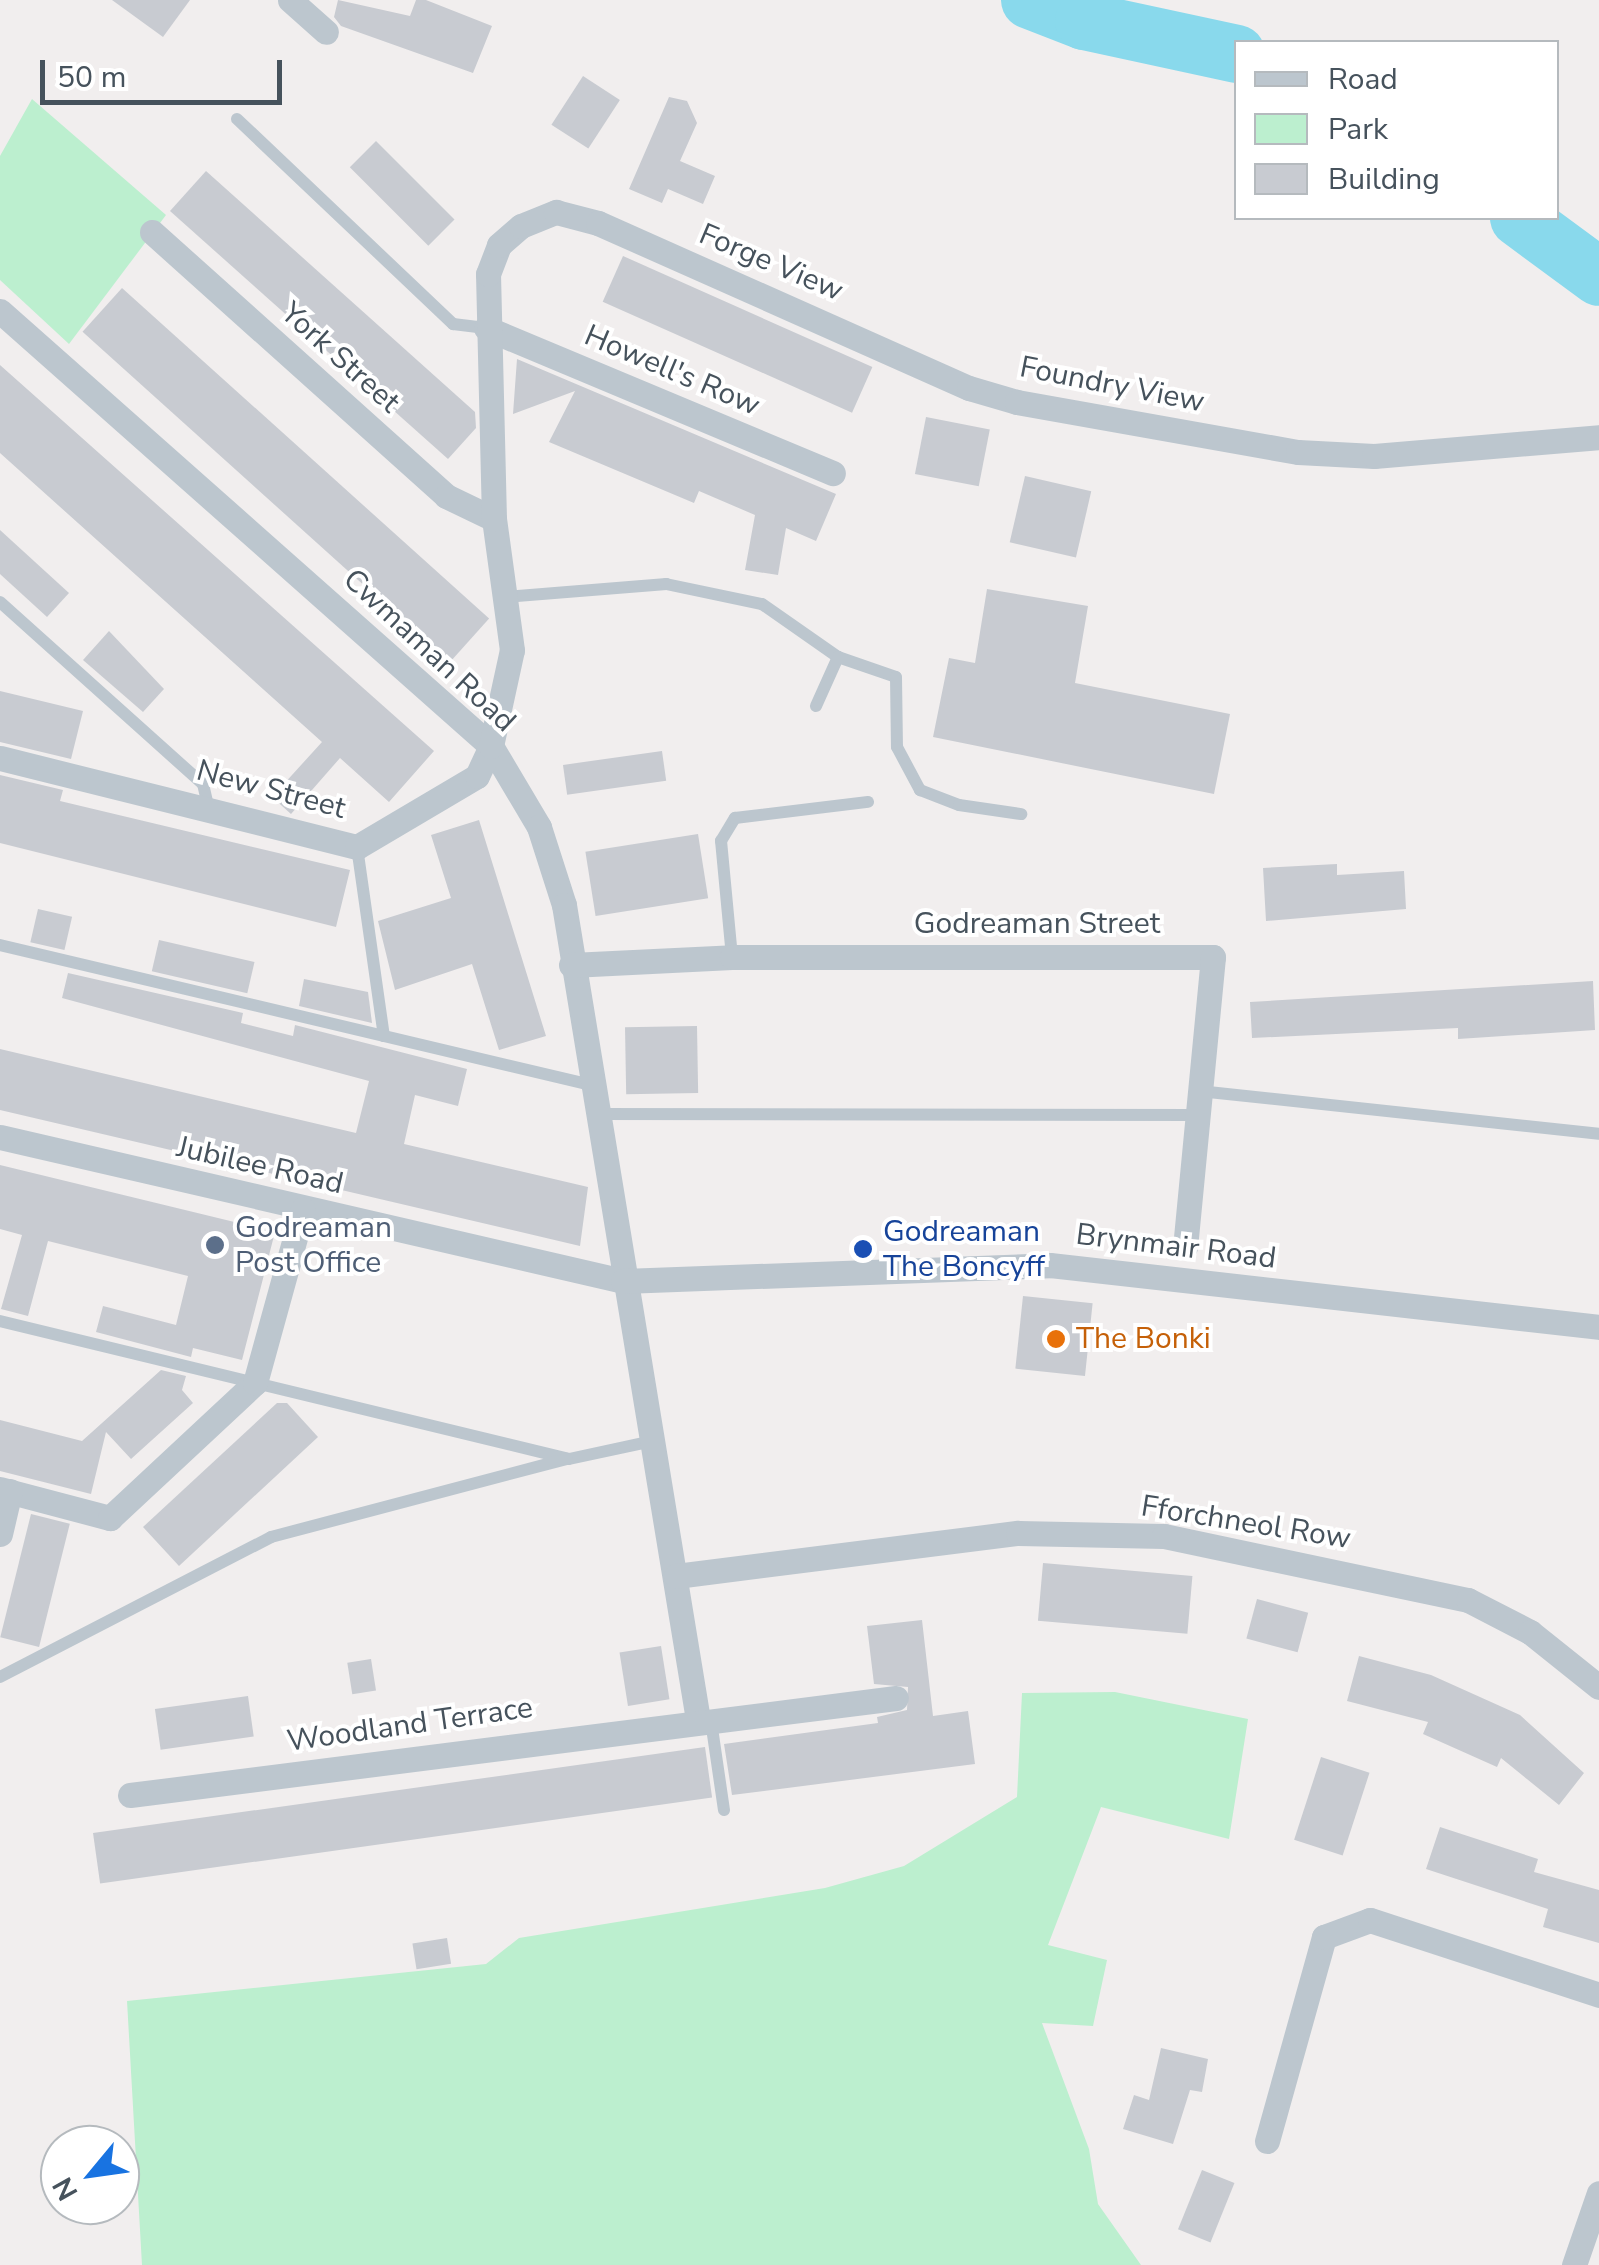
<!DOCTYPE html>
<html>
<head>
<meta charset="utf-8">
<style>
  body { margin:0 }
  #map { position:relative; width:1599px; height:2265px; overflow:hidden; background:#f1eeee; font-family:"Nunito Sans",sans-serif }
  div>[style] { position:absolute }
  .green>* { inset:0; background:#bcefcf }
  .river>* { height:58px; margin:-29px; padding:0 29px; transform-origin:29px; border-radius:29px; background:#89d9ec }
  .building>* { inset:0; background:#c8cbd1; transform-origin:0 0 }
  .service>* { height:12px; margin:-6px; padding:0 6px; transform-origin:6px; border-radius:6px; background:#bcc6ce }
  .minor>* { height:25px; margin:-12.5px; padding:0 12.5px; transform-origin:12.5px; border-radius:12.5px; background:#bcc6ce }
  .dots>* { width:28px; height:28px; translate:-50% -50%; box-sizing:border-box; border:5px solid #fff; border-radius:50% }
  span { translate:-50% -50%; white-space:nowrap; text-align:center; line-height:1.15; -webkit-text-stroke:8px #fff; paint-order:stroke }
  .street-label { font-size:30px; color:#46525c }
  .service-label { font-size:30px; color:#4e5e75 }
  .left { translate:0 -50%; text-align:left }
  .transit-label { font-size:30px; color:#164399 }
  .food-label { font-size:30px; color:#c56008 }
  .legend { position:absolute; left:1234px; top:40px; width:325px; height:180px; box-sizing:border-box; background:#fff; border:2px solid #b5babe; margin:0; padding:12px 18px; list-style:none; font-size:30px; color:#46525c }
  .legend li { display:flex; align-items:center; gap:20px; height:50px }
  .legend b { width:50px; border:2px solid #b5babe }
  .north { position:absolute; left:40px; top:2125px; width:100px; height:100px; box-sizing:border-box; background:#fff; border:2px solid #b5babe; border-radius:50%; rotate:241deg; font-size:28px; font-weight:700; line-height:40px; text-align:center; color:#46525c }
  .north::after { content:''; display:block; margin:auto; width:35px; height:45px; background:#1873e1; clip-path:polygon(50% 0,100% 100%,50% 72%,0 100%) }
  .scale { position:absolute; left:40px; top:60px; width:242px; height:45px; box-sizing:border-box; border:5px solid #46525c; border-top:0; padding-left:12px; font-size:30px; line-height:35px; white-space:nowrap; color:#46525c; -webkit-text-stroke:8px #fff; paint-order:stroke }
</style>
</head>
<body>
<div id="map">
  <div class="green">
    <i style="clip-path:polygon(32px 99px,166px 215px,69px 344px,0 280px,0 156px)"></i>
    <i style="clip-path:polygon(1115px 1692px,1248px 1719px,1229px 1839px,1101px 1807px,1048px 1945px,1107px 1960px,1093px 2026px,1042px 2023px,1089px 2149px,1098px 2204px,1141px 2265px,142px 2265px,127px 2001px,486px 1964px,519px 1938px,825px 1888px,904px 1866px,1017px 1797px,1022px 1693px)"></i>
  </div>
  <div class="river">
    <i style="left:1030px;top:0;width:58px;rotate:21.3deg"></i>
    <i style="left:1084px;top:21px;width:156px;rotate:12.2deg"></i>
    <i style="left:1519px;top:218px;width:99px;rotate:36.4deg"></i>
  </div>
  <div class="building">
    <i style="clip-path:polygon(112px 0,190px 0,163px 37px)"></i>
    <i style="clip-path:polygon(338px 0,410px 16px,416px 0,426px 0,492px 26px,473px 73px,341px 26px,334px 17px)"></i>
    <i style="left:583px;top:76px;width:44px;height:58px;rotate:33deg"></i>
    <i style="clip-path:polygon(669px 97px,687px 101px,697px 123px,680px 161px,715px 176px,703px 204px,668px 189px,662px 203px,629px 189px)"></i>
    <i style="left:376px;top:141px;width:111px;height:37px;rotate:45deg"></i>
    <i style="clip-path:polygon(206px 171px,475px 412px,476px 428px,448px 459px,170px 211px)"></i>
    <i style="left:623px;top:256px;width:273px;height:50px;rotate:24deg"></i>
    <i style="left:122px;top:288px;width:494px;height:59px;rotate:42deg"></i>
    <i style="clip-path:polygon(517px 359px,836px 494px,816px 541px,786px 528px,778px 575px,745px 570px,755px 515px,699px 491px,694px 503px,549px 442px,575px 391px,513px 414px)"></i>
    <i style="clip-path:polygon(0 365px,434px 751px,389px 802px,340px 758px,291px 814px,272px 797px,322px 742px,0 453px)"></i>
    <i style="left:926px;top:417px;width:65px;height:58px;rotate:11deg"></i>
    <i style="left:1025px;top:476px;width:68px;height:68px;rotate:13deg"></i>
    <i style="clip-path:polygon(0 530px,69px 593px,47px 617px,0 574px)"></i>
    <i style="clip-path:polygon(987px 589px,1088px 606px,1075px 683px,1230px 714px,1214px 794px,933px 737px,949px 658px,975px 663px)"></i>
    <i style="clip-path:polygon(109px 631px,164px 689px,143px 712px,83px 660px)"></i>
    <i style="clip-path:polygon(0 691px,83px 711px,71px 759px,0 742px)"></i>
    <i style="left:662px;top:751px;width:30px;height:100px;rotate:82deg"></i>
    <i style="clip-path:polygon(0 775px,63px 790px,60px 801px,350px 870px,336px 927px,0 843px)"></i>
    <i style="clip-path:polygon(479px 820px,546px 1036px,499px 1050px,472px 964px,395px 990px,378px 921px,451px 898px,431px 835px)"></i>
    <i style="left:698px;top:834px;width:65px;height:114px;rotate:81deg"></i>
    <i style="clip-path:polygon(1337px 864px,1337px 875px,1404px 871px,1406px 909px,1266px 921px,1263px 868px)"></i>
    <i style="left:38px;top:909px;width:35px;height:34px;rotate:13deg"></i>
    <i style="left:159px;top:940px;width:98px;height:32px;rotate:13deg"></i>
    <i style="clip-path:polygon(68px 973px,243px 1013px,241px 1023px,293px 1036px,295px 1025px,467px 1069px,458px 1106px,415px 1095px,404px 1144px,588px 1187px,580px 1246px,0 1110px,0 1049px,356px 1133px,369px 1081px,62px 998px)"></i>
    <i style="clip-path:polygon(304px 979px,368px 992px,372px 1023px,299px 1006px)"></i>
    <i style="clip-path:polygon(1593px 981px,1595px 1030px,1458px 1039px,1458px 1028px,1252px 1038px,1250px 1002px)"></i>
    <i style="left:697px;top:1026px;width:67px;height:72px;rotate:89deg"></i>
    <i style="clip-path:polygon(0 1165px,275px 1232px,242px 1360px,193px 1348px,191px 1357px,96px 1332px,103px 1306px,176px 1325px,188px 1276px,48px 1241px,28px 1316px,1px 1309px,22px 1235px,0 1229px)"></i>
    <i style="left:1023px;top:1296px;width:70px;height:73px;rotate:6deg"></i>
    <i style="clip-path:polygon(161px 1370px,186px 1376px,182px 1390px,193px 1403px,131px 1459px,106px 1432px,91px 1494px,0 1471px,0 1420px,82px 1441px)"></i>
    <i style="clip-path:polygon(277px 1403px,287px 1403px,318px 1437px,179px 1566px,143px 1527px)"></i>
    <i style="left:31px;top:1514px;width:40px;height:127px;rotate:14deg"></i>
    <i style="left:1043px;top:1563px;width:150px;height:58px;rotate:5deg"></i>
    <i style="left:1257px;top:1599px;width:53px;height:41px;rotate:15deg"></i>
    <i style="clip-path:polygon(922px 1620px,933px 1716px,968px 1711px,975px 1764px,732px 1795px,724px 1744px,878px 1723px,877px 1717px,907px 1710px,908px 1687px,874px 1684px,867px 1626px)"></i>
    <i style="left:661px;top:1646px;width:54px;height:42px;rotate:81deg"></i>
    <i style="clip-path:polygon(1359px 1656px,1431px 1675px,1520px 1715px,1584px 1773px,1559px 1805px,1501px 1758px,1497px 1767px,1423px 1734px,1428px 1722px,1347px 1701px)"></i>
    <i style="left:371px;top:1659px;width:32px;height:24px;rotate:81deg"></i>
    <i style="left:248px;top:1696px;width:41px;height:94px;rotate:82deg"></i>
    <i style="left:705px;top:1747px;width:51px;height:618px;rotate:82deg"></i>
    <i style="left:1321px;top:1757px;width:51px;height:87px;rotate:18deg"></i>
    <i style="clip-path:polygon(1440px 1827px,1538px 1859px,1534px 1872px,1599px 1890px,1599px 1943px,1543px 1927px,1548px 1909px,1426px 1869px)"></i>
    <i style="left:447px;top:1938px;width:26px;height:35px;rotate:81deg"></i>
    <i style="clip-path:polygon(1161px 2048px,1208px 2059px,1202px 2092px,1190px 2090px,1173px 2144px,1123px 2129px,1134px 2095px,1149px 2100px)"></i>
    <i style="left:1202px;top:2170px;width:35px;height:64px;rotate:22deg"></i>
  </div>
  <div class="service">
    <i style="left:237px;top:119px;width:298px;rotate:43.5deg"></i>
    <i style="left:453px;top:324px;width:33px;rotate:7deg"></i>
    <i style="left:505px;top:597px;width:162px;rotate:-4.6deg"></i>
    <i style="left:666px;top:584px;width:98px;rotate:11.8deg"></i>
    <i style="left:762px;top:604px;width:93px;rotate:34.9deg"></i>
    <i style="left:838px;top:657px;width:61px;rotate:19deg"></i>
    <i style="left:896px;top:677px;width:70px;rotate:89.2deg"></i>
    <i style="left:897px;top:747px;width:49px;rotate:61.9deg"></i>
    <i style="left:920px;top:790px;width:42px;rotate:21deg"></i>
    <i style="left:959px;top:805px;width:63px;rotate:8.3deg"></i>
    <i style="left:0;top:602px;width:273px;rotate:41.9deg"></i>
    <i style="left:203px;top:784px;width:23px;rotate:77deg"></i>
    <i style="left:816px;top:706px;width:54px;rotate:-65.8deg"></i>
    <i style="left:357px;top:847px;width:191px;rotate:81.9deg"></i>
    <i style="left:0;top:945px;width:607px;rotate:13.33deg"></i>
    <i style="left:732px;top:957px;width:117px;rotate:-95.4deg"></i>
    <i style="left:721px;top:841px;width:27px;rotate:-59deg"></i>
    <i style="left:735px;top:818px;width:134px;rotate:-6.9deg"></i>
    <i style="left:1199px;top:1091px;width:402px;rotate:6.1deg"></i>
    <i style="left:597px;top:1114px;width:599px;rotate:0.1deg"></i>
    <i style="left:0;top:1321px;width:585px;rotate:13.63deg"></i>
    <i style="left:569px;top:1459px;width:85px;rotate:-12.2deg"></i>
    <i style="left:0;top:1677px;width:305px;rotate:-27.3deg"></i>
    <i style="left:271px;top:1537px;width:306px;rotate:-14.8deg"></i>
    <i style="left:711px;top:1721px;width:90px;rotate:81.7deg"></i>
  </div>
  <div class="minor">
    <i style="left:290px;top:0;width:48px;rotate:41.6deg"></i>
    <i style="left:152px;top:232px;width:395px;rotate:41.9deg"></i>
    <i style="left:446px;top:496px;width:53px;rotate:25.6deg"></i>
    <i style="left:0;top:311px;width:656px;rotate:41.54deg"></i>
    <i style="left:491px;top:746px;width:94px;rotate:59.3deg"></i>
    <i style="left:539px;top:827px;width:82px;rotate:72.2deg"></i>
    <i style="left:564px;top:905px;width:826px;rotate:80.66deg"></i>
    <i style="left:486px;top:328px;width:376px;rotate:22.7deg"></i>
    <i style="left:0;top:758px;width:368px;rotate:14deg"></i>
    <i style="left:357px;top:847px;width:139px;rotate:-30.6deg"></i>
    <i style="left:477px;top:776px;width:33px;rotate:-65deg"></i>
    <i style="left:491px;top:746px;width:98px;rotate:-77.7deg"></i>
    <i style="left:512px;top:650px;width:132px;rotate:-97.8deg"></i>
    <i style="left:494px;top:519px;width:245px;rotate:-91.4deg"></i>
    <i style="left:488px;top:274px;width:31px;rotate:-69deg"></i>
    <i style="left:499px;top:245px;width:29px;rotate:-41deg"></i>
    <i style="left:521px;top:226px;width:38px;rotate:-22deg"></i>
    <i style="left:556px;top:212px;width:43px;rotate:14.7deg"></i>
    <i style="left:598px;top:223px;width:406px;rotate:24deg"></i>
    <i style="left:969px;top:388px;width:50px;rotate:16.3deg"></i>
    <i style="left:1017px;top:402px;width:285px;rotate:10.1deg"></i>
    <i style="left:1298px;top:452px;width:76px;rotate:3deg"></i>
    <i style="left:1374px;top:456px;width:226px;rotate:-4.8deg"></i>
    <i style="left:571px;top:965px;width:161px;rotate:-2.8deg"></i>
    <i style="left:732px;top:957px;width:481px"></i>
    <i style="left:1213px;top:957px;width:291px;rotate:95.5deg"></i>
    <i style="left:0;top:1137px;width:639px;rotate:13.01deg"></i>
    <i style="left:623px;top:1281px;width:427px;rotate:-2.1deg"></i>
    <i style="left:1050px;top:1265px;width:552px;rotate:6.44deg"></i>
    <i style="left:0;top:1489px;width:114px;rotate:14.8deg"></i>
    <i style="left:110px;top:1518px;width:198px;rotate:-43deg"></i>
    <i style="left:255px;top:1383px;width:180px;rotate:-74.6deg"></i>
    <i style="left:0;top:1534px;width:44px;rotate:-76.9deg"></i>
    <i style="left:676px;top:1576px;width:345px;rotate:-7.2deg"></i>
    <i style="left:1018px;top:1533px;width:146px;rotate:1.2deg"></i>
    <i style="left:1164px;top:1536px;width:311px;rotate:11.9deg"></i>
    <i style="left:1468px;top:1600px;width:70px;rotate:27.3deg"></i>
    <i style="left:1530px;top:1632px;width:88px;rotate:38.6deg"></i>
    <i style="left:130px;top:1795px;width:772px;rotate:-7.22deg"></i>
    <i style="left:1267px;top:2141px;width:212px;rotate:-74.4deg"></i>
    <i style="left:1324px;top:1937px;width:49px;rotate:-20.3deg"></i>
    <i style="left:1370px;top:1920px;width:241px;rotate:18.1deg"></i>
    <i style="left:1574px;top:2265px;width:76px;rotate:-70.9deg"></i>
  </div>
  <div class="dots">
    <i style="left:215px;top:1245px;background:#5c6f8a"></i>
    <i style="left:863px;top:1249px;background:#1a4fb4"></i>
    <i style="left:1056px;top:1339px;background:#e8710a"></i>
  </div>
  <div class="street-label">
    <span style="left:771px;top:263px;rotate:23deg">Forge View</span>
    <span style="left:340px;top:358px;rotate:42deg">York Street</span>
    <span style="left:672px;top:371px;rotate:23deg">Howell's Row</span>
    <span style="left:1112px;top:385px;rotate:11deg">Foundry View</span>
    <span style="left:429px;top:651px;rotate:43deg">Cwmaman Road</span>
    <span style="left:271px;top:790px;rotate:15deg">New Street</span>
    <span style="left:1037px;top:924px">Godreaman Street</span>
    <span style="left:260px;top:1166px;rotate:13deg">Jubilee Road</span>
    <span style="left:1176px;top:1247px;rotate:7deg">Brynmair Road</span>
    <span style="left:1246px;top:1523px;rotate:9deg">Fforchneol Row</span>
    <span style="left:410px;top:1725px;rotate:-8deg">Woodland Terrace</span>
  </div>
  <div class="service-label">
    <span class="left" style="left:235px;top:1245px">Godreaman<br>Post Office</span>
  </div>
  <div class="transit-label">
    <span class="left" style="left:883px;top:1249px">Godreaman<br>The Boncyff</span>
  </div>
  <div class="food-label">
    <span class="left" style="left:1076px;top:1339px">The Bonki</span>
  </div>
  <ul class="legend">
  <li><b style="height:12px;background:#bcc6ce"></b>Road</li>
  <li><b style="height:28px;background:#bcefcf"></b>Park</li>
  <li><b style="height:28px;background:#c8cbd1"></b>Building</li>
  </ul>
  <div class="north">N</div>
  <div class="scale">50 m</div>
</div>
</body>
</html>
